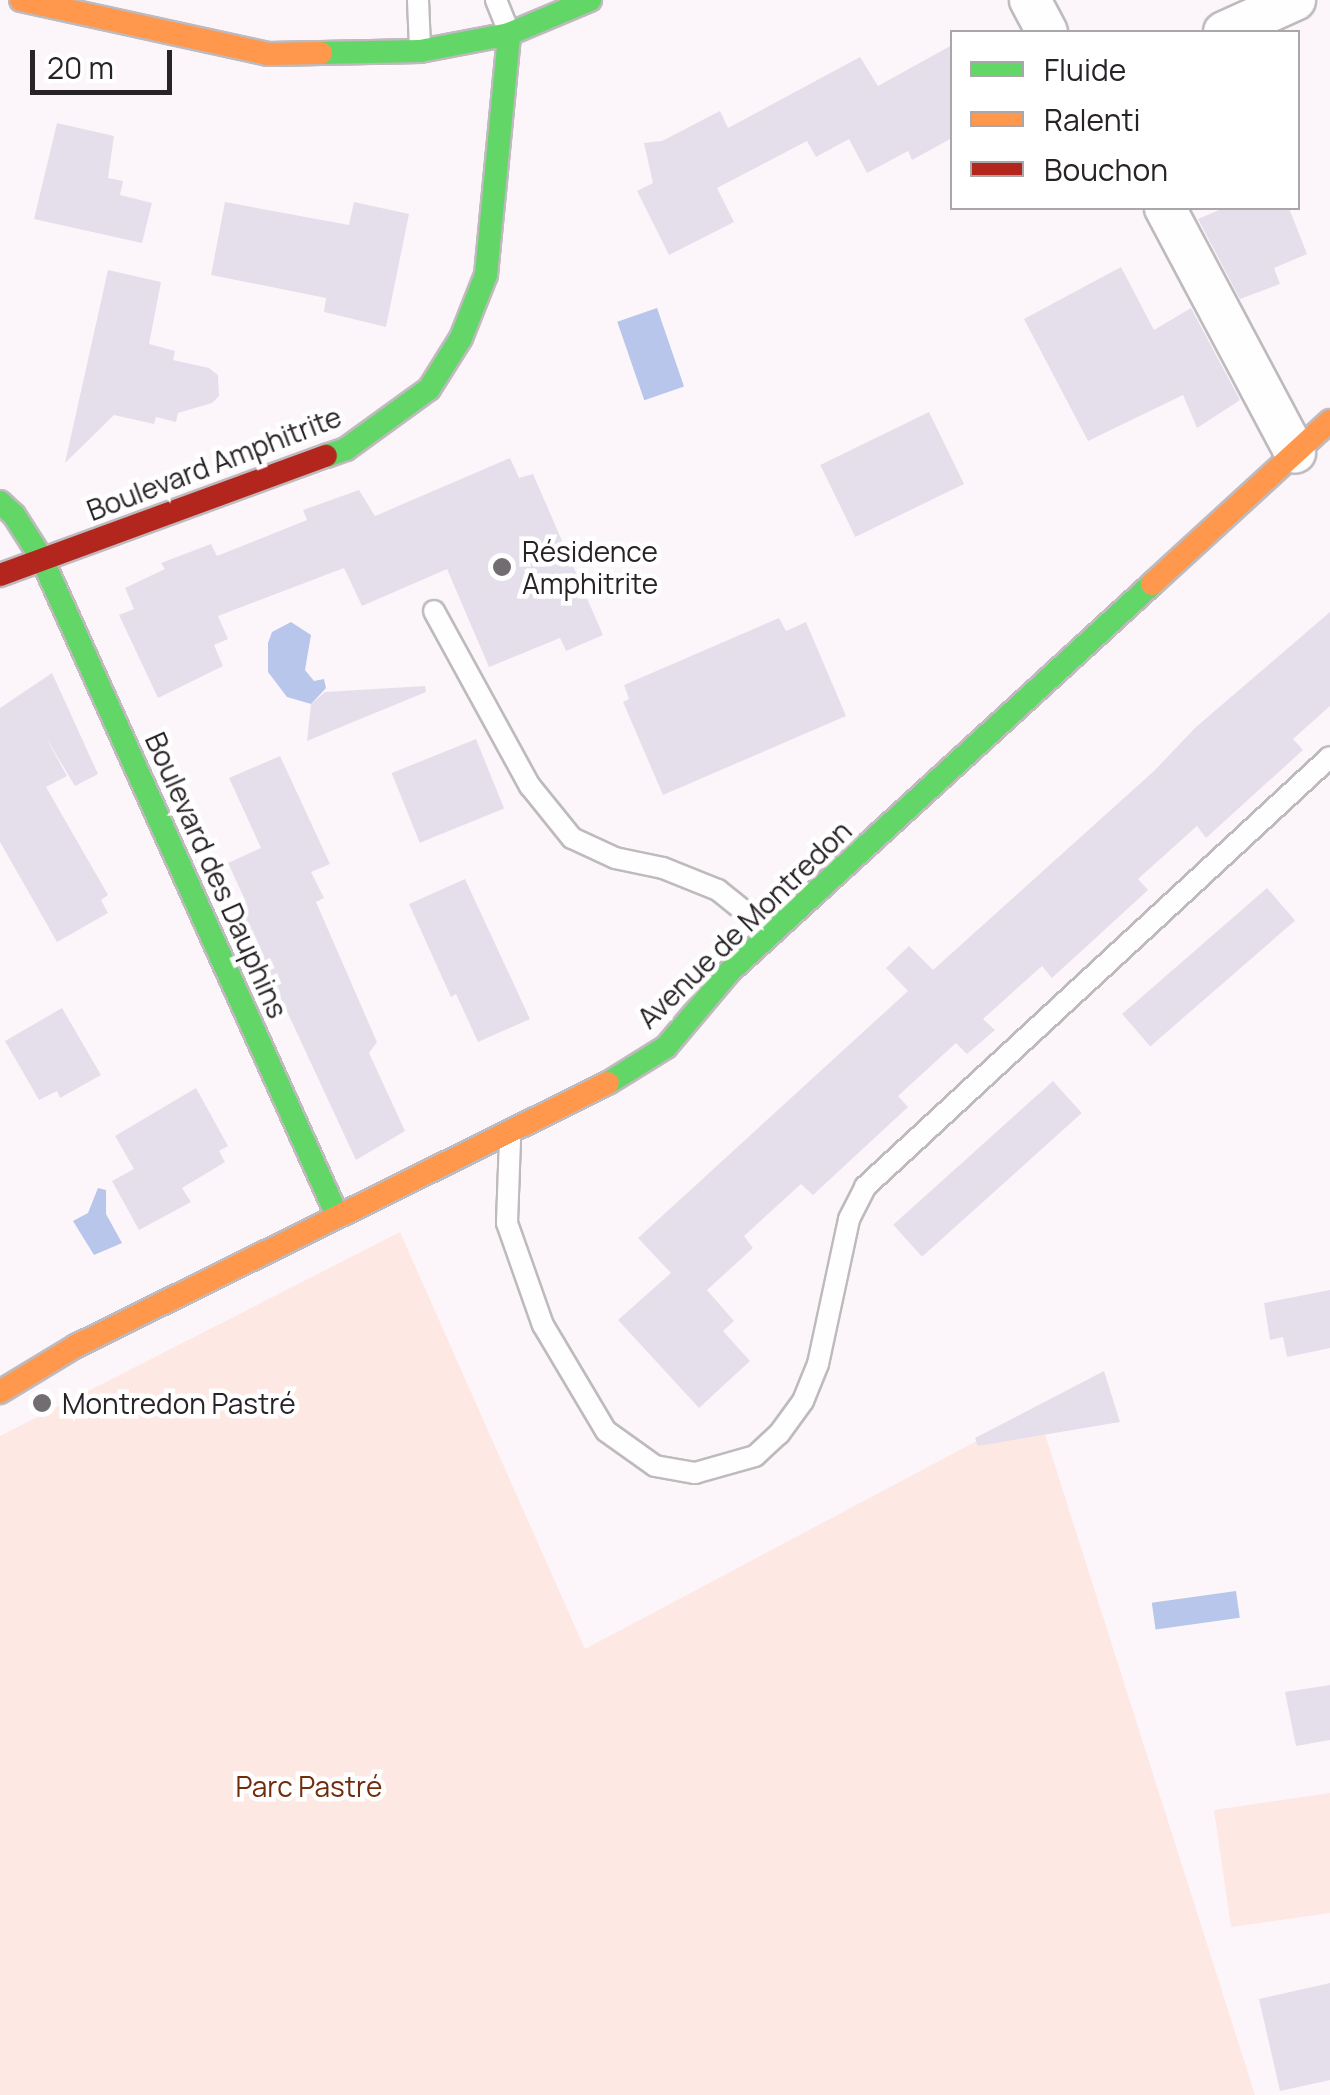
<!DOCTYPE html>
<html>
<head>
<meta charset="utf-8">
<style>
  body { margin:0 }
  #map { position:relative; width:1330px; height:2095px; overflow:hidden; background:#fcf6fb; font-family:Manrope,sans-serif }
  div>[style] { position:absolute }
  .green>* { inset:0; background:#fde8e4 }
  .water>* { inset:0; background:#b7c6ea; transform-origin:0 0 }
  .building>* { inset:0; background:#e5dfec; transform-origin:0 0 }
  .roads { filter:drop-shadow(2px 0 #bebabd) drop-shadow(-2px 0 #bebabd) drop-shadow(0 2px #bebabd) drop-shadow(0 -2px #bebabd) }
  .lane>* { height:20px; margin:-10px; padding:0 10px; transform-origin:10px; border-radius:10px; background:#fffefe }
  .street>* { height:40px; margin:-20px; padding:0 20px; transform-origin:20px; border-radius:20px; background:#fffefe }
  .fast>* { height:22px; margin:-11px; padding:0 11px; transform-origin:11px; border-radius:11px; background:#63d668 }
  .slow>* { height:22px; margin:-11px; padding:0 11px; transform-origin:11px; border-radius:11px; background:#ff974d }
  .jam>* { height:22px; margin:-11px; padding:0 11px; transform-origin:11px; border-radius:11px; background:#b3261e }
  .dots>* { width:28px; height:28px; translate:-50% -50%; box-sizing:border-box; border:5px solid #fff; border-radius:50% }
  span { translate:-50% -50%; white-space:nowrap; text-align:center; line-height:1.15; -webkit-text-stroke:9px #fff; paint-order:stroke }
  .street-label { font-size:28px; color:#282327 }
  .poi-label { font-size:28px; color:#282327 }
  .left { translate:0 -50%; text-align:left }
  .park-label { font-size:28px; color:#712c0d }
  .legend { position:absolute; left:950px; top:30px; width:350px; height:180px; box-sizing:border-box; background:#fff; border:2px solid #a9a7a9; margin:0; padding:12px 18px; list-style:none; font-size:30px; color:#282327 }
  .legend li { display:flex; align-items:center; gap:20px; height:50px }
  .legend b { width:50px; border:2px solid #a9a7a9 }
  .scale { position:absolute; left:30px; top:50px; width:142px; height:45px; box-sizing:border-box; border:5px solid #282327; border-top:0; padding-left:12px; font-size:30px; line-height:35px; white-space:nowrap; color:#282327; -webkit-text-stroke:8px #fff; paint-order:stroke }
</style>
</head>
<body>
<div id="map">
  <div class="green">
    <i style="clip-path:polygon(400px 1232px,585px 1649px,1037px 1409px,1255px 2095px,0 2095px,0 1436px)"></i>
    <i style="clip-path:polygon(1330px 1793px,1330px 1913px,1231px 1927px,1214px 1810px)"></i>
  </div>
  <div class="water">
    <i style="left:657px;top:308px;width:83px;height:42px;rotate:71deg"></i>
    <i style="clip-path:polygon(291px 622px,311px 635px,305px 670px,314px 681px,324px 679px,326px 688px,311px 704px,287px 697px,268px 672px,268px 643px,272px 632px)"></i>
    <i style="clip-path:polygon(98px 1188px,106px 1190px,106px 1214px,122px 1243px,94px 1255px,73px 1221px,88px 1213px)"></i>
    <i style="left:1236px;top:1591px;width:27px;height:85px;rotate:82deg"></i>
  </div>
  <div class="building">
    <i style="clip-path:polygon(952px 45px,952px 138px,912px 160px,908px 151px,867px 173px,849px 139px,816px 157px,807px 141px,717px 188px,734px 222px,669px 255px,637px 191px,653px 183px,644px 143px,662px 141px,720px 111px,728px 128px,860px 57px,878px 86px)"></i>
    <i style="clip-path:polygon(57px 123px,114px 136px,108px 178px,123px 181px,120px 195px,152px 203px,142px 243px,34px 219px)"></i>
    <i style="clip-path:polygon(225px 202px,349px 225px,354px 202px,409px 214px,386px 327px,324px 312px,326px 298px,211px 275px)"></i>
    <i style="clip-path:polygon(1224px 208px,1289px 208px,1307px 254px,1274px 268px,1280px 284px,1240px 299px,1198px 219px)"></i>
    <i style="clip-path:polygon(1121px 267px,1154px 330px,1191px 308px,1240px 400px,1197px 428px,1183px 395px,1088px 441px,1024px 319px)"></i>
    <i style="clip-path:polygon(108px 270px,161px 282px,149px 344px,175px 351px,173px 360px,209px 368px,218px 375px,219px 396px,212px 403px,178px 413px,176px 422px,156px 417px,154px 424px,114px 415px,65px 463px)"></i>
    <i style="left:929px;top:412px;width:80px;height:121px;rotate:64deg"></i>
    <i style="clip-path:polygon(510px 458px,519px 478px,533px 474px,603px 635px,566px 651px,560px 638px,489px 667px,447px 569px,362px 606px,344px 568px,218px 616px,228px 639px,214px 645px,223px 666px,158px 698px,119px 615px,134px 609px,125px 588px,165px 569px,161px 563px,211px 544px,217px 556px,307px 520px,303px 510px,359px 490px,375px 516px)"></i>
    <i style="clip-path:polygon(1330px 612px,1330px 706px,1293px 739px,1303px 750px,1206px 838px,1197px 826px,1138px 879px,1148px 890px,1052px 978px,1042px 966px,983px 1019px,995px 1030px,967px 1054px,956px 1043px,898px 1096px,908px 1107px,813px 1195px,801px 1184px,744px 1236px,753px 1248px,707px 1290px,734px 1321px,723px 1331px,750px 1361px,699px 1408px,618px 1320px,671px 1273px,638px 1238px,908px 991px,886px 968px,909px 946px,933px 970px,1154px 771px,1196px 727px)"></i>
    <i style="clip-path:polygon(779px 618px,786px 631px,806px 622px,846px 716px,663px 795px,623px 702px,629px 699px,624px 685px)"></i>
    <i style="clip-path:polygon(52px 673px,98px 774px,75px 786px,45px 736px,67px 776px,46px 787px,108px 895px,101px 900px,108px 913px,57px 942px,0 842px,0 708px)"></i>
    <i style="clip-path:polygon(425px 686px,426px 692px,307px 741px,311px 704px,325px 692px)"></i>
    <i style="left:476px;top:739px;width:75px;height:91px;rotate:68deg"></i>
    <i style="clip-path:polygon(280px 756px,330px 864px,311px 872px,324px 898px,316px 902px,377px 1042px,369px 1053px,405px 1131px,356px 1160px,238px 906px,246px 902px,228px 863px,261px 848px,229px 778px)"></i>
    <i style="clip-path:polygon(465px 879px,530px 1019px,478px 1042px,456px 994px,451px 997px,409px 904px)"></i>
    <i style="left:1267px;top:888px;width:43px;height:192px;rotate:49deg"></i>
    <i style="clip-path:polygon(62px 1008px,101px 1075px,60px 1098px,57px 1091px,39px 1100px,5px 1041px)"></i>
    <i style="left:1053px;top:1081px;width:43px;height:215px;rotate:48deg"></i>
    <i style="clip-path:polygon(196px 1088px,228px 1146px,219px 1151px,225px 1162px,182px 1188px,191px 1202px,139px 1230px,112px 1181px,134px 1169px,115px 1136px)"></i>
    <i style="clip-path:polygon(1330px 1290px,1330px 1348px,1287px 1357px,1283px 1337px,1270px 1340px,1264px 1303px)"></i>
    <i style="clip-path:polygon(1104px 1371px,1120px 1422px,978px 1446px,975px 1438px)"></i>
    <i style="clip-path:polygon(1330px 1685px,1330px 1740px,1296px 1746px,1285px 1692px)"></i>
    <i style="clip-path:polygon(1330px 1983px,1330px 2080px,1280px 2091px,1259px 1999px)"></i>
  </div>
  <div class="roads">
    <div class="lane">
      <i style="left:418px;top:0;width:48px;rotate:87.6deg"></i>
      <i style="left:496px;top:0;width:35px;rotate:68deg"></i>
      <i style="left:434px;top:611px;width:200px;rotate:61.3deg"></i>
      <i style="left:530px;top:786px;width:67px;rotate:51.1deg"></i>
      <i style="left:572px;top:838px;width:47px;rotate:24.9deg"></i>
      <i style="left:615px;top:858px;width:49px;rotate:11.8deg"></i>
      <i style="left:663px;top:868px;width:59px;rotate:21.8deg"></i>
      <i style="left:718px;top:890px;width:67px;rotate:38.9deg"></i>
      <i style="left:510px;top:1140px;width:83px;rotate:92.1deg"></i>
      <i style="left:507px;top:1223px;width:108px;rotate:70.6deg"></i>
      <i style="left:543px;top:1325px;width:123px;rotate:59.3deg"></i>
      <i style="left:606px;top:1431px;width:60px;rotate:35.5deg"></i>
      <i style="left:655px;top:1466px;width:41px;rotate:9.9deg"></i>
      <i style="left:695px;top:1473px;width:62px;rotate:-15.8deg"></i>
      <i style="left:755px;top:1456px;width:33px;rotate:-43deg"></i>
      <i style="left:779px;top:1434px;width:41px;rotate:-54deg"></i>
      <i style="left:803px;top:1401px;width:40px;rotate:-68deg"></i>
      <i style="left:818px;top:1364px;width:148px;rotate:-77.9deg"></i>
      <i style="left:849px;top:1219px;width:36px;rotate:-63deg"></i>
      <i style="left:865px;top:1187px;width:633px;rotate:-42.76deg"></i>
    </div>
    <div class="street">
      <i style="left:1030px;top:0;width:36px;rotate:62deg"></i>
      <i style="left:1224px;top:32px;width:78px;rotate:-24.3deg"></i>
      <i style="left:1165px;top:208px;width:277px;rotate:62deg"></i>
    </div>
    <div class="fast">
      <i style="left:321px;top:53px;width:99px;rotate:-1.2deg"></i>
      <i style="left:420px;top:51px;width:91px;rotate:-10.8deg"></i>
      <i style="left:509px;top:34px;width:88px;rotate:-22.8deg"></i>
      <i style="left:326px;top:456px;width:21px;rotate:-19deg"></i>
      <i style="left:346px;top:449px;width:102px;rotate:-35.9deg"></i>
      <i style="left:429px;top:389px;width:60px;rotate:-57.9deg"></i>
      <i style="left:461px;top:338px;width:68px;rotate:-68.4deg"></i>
      <i style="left:486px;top:275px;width:242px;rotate:-84.5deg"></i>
      <i style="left:0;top:502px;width:19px;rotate:43deg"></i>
      <i style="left:14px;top:515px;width:52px;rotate:57.5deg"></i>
      <i style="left:42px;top:559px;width:719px;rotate:65.79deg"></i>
      <i style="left:608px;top:1083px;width:68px;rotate:-31.8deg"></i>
      <i style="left:666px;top:1047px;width:99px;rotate:-49.9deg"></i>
      <i style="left:730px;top:971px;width:573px;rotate:-42.52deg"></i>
    </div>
    <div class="slow">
      <i style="left:21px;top:0;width:253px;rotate:12.3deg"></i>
      <i style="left:268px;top:54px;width:53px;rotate:-1.1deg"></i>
      <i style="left:1152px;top:584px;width:241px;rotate:-42.5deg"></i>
      <i style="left:0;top:1392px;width:89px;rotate:-31.2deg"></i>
      <i style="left:76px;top:1346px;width:593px;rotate:-26.31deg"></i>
    </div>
    <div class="jam">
      <i style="left:0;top:575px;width:347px;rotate:-20.1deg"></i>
    </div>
  </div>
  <div class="dots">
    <i style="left:502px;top:567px;background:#726d71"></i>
    <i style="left:42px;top:1403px;background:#726d71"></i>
  </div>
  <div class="street-label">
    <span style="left:214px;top:463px;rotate:-21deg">Boulevard Amphitrite</span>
    <span style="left:217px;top:875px;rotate:66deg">Boulevard des Dauphins</span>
    <span style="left:744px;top:924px;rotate:-44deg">Avenue de Montredon</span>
  </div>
  <div class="poi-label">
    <span class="left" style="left:522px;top:567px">Résidence<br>Amphitrite</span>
    <span class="left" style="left:62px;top:1403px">Montredon Pastré</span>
  </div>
  <div class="park-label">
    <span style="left:309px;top:1786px">Parc Pastré</span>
  </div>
  <ul class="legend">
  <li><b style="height:12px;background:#63d668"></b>Fluide</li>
  <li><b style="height:12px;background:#ff974d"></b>Ralenti</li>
  <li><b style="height:12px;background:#b3261e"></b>Bouchon</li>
  </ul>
  <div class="scale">20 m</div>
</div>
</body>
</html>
